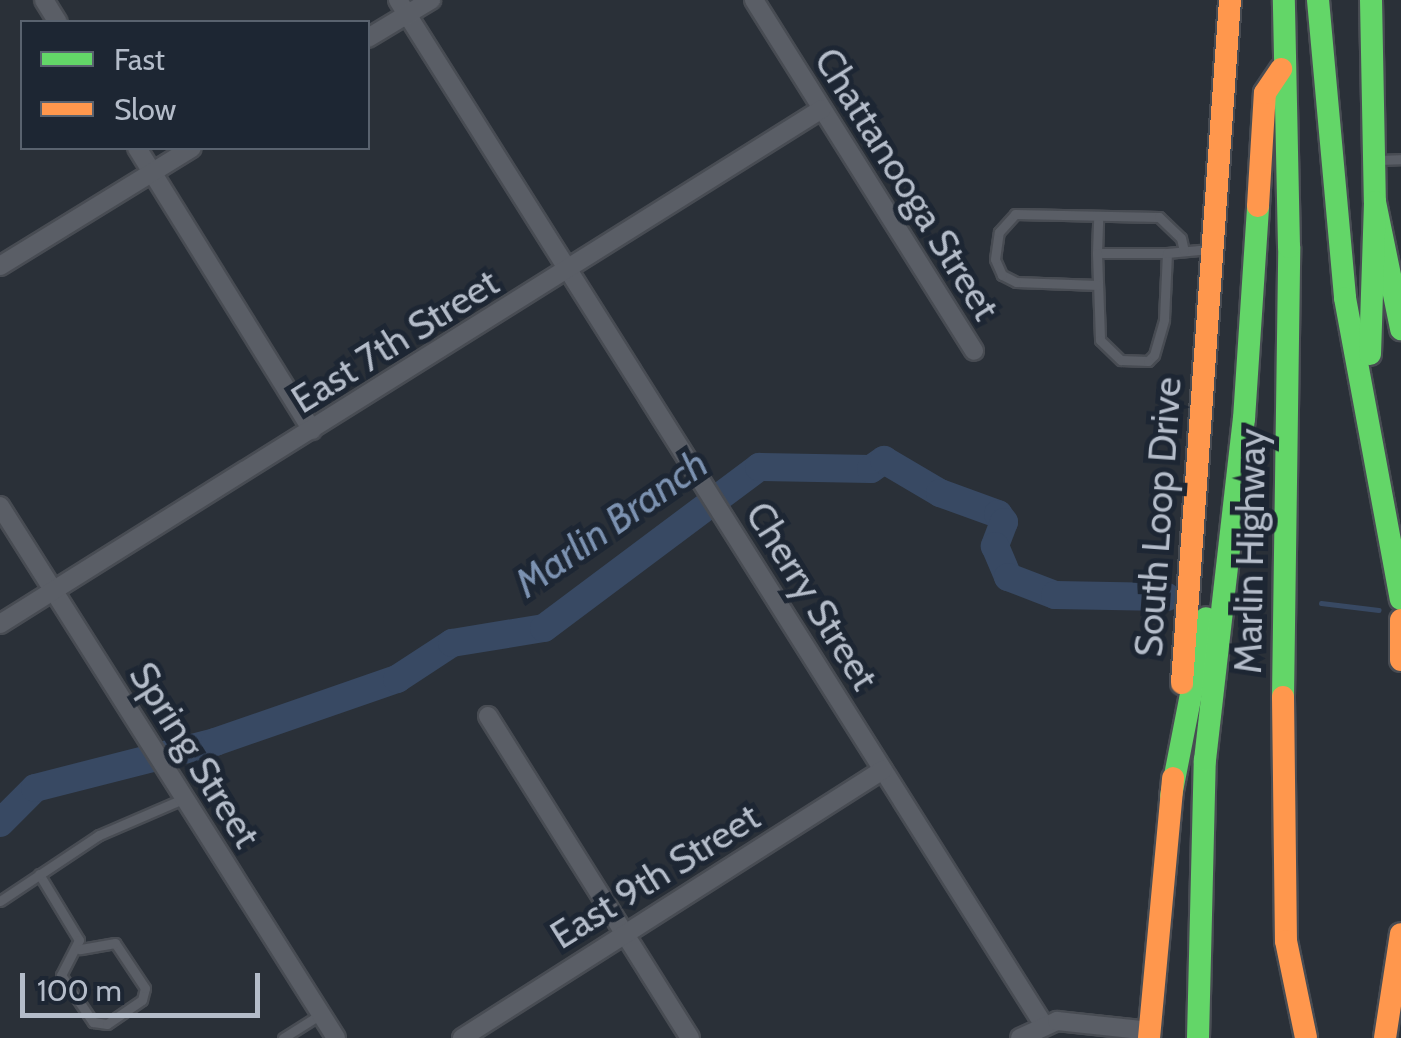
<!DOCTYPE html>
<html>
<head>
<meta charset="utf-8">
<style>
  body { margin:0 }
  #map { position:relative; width:1401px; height:1038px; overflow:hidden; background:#2a3038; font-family:Cabin,sans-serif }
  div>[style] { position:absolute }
  .stream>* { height:5px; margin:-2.5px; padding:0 2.5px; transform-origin:2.5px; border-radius:2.5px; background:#384963 }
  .river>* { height:28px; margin:-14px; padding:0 14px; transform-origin:14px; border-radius:14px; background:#384963 }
  .roads { filter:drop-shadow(2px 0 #484c53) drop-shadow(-2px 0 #484c53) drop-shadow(0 2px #484c53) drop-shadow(0 -2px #484c53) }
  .lane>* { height:9px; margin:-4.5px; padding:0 4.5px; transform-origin:4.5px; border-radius:4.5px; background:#5a5e66 }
  .street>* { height:18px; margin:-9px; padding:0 9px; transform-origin:9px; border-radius:9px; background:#5a5e66 }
  .fast>* { height:22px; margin:-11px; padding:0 11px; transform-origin:11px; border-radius:11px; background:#63d668 }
  .slow>* { height:22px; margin:-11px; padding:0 11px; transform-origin:11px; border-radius:11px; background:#ff974d }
  span { translate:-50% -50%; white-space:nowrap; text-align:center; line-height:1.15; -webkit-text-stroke:10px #1d2633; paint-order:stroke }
  .street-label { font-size:38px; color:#b4bcc9 }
  .water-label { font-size:40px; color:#7c92b1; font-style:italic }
  .legend { position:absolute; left:20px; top:20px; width:350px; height:130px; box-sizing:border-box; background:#1d2633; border:2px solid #59626f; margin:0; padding:12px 18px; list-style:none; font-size:30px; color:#b4bcc9 }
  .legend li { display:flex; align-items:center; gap:20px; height:50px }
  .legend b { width:50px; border:2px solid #59626f }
  .scale { position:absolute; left:20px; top:973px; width:240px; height:45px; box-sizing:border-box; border:5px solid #b4bcc9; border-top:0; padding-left:12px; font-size:30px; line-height:35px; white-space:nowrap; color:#b4bcc9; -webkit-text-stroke:8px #1d2633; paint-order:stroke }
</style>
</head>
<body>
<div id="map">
  <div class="stream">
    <i style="left:1321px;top:603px;width:58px;rotate:6.9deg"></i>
  </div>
  <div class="river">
    <i style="left:0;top:823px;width:49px;rotate:-45deg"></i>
    <i style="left:35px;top:788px;width:186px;rotate:-14.3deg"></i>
    <i style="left:215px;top:742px;width:193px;rotate:-19.1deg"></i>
    <i style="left:397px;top:679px;width:66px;rotate:-33.2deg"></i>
    <i style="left:452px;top:643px;width:93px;rotate:-9.3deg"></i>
    <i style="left:544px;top:628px;width:269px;rotate:-36.8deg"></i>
    <i style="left:759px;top:467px;width:112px;rotate:1deg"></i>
    <i style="left:871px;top:469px;width:16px;rotate:-35deg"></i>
    <i style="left:884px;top:460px;width:65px;rotate:30.5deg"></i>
    <i style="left:940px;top:493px;width:62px;rotate:19.9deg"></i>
    <i style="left:998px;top:514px;width:10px;rotate:53deg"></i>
    <i style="left:1004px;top:522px;width:26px;rotate:111deg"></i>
    <i style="left:995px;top:546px;width:34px;rotate:67deg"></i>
    <i style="left:1008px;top:577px;width:50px;rotate:21deg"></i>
    <i style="left:1055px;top:595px;width:112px;rotate:1deg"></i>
  </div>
  <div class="roads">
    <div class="lane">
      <i style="left:1377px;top:160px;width:24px;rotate:-2deg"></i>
      <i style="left:1097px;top:253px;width:37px;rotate:-88deg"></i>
      <i style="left:1167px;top:253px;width:70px;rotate:180deg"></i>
      <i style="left:1097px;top:253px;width:87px;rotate:88deg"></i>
      <i style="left:1100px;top:340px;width:29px;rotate:44deg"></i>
      <i style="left:1121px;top:360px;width:27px;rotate:2deg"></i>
      <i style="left:1148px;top:361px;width:8px;rotate:-45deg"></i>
      <i style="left:1154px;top:355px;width:37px;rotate:-74deg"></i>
      <i style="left:1164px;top:319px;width:66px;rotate:-87.4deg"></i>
      <i style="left:1167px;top:253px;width:43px;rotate:-5.3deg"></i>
      <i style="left:1098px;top:285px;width:82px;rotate:-177.9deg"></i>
      <i style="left:1016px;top:282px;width:16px;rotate:-153deg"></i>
      <i style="left:1002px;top:275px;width:17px;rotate:-114deg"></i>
      <i style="left:995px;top:259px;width:27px;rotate:-82deg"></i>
      <i style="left:999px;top:232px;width:24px;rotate:-48deg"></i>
      <i style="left:1015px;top:214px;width:144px;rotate:1.2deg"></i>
      <i style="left:1159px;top:217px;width:30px;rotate:44deg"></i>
      <i style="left:1181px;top:238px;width:13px;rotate:77deg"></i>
      <i style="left:39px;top:874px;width:77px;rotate:58.8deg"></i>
      <i style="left:79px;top:940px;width:39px;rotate:117deg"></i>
      <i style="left:61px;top:975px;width:57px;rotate:55.8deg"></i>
      <i style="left:93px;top:1022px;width:14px;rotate:8deg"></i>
      <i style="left:107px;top:1024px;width:42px;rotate:-34.4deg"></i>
      <i style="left:142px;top:1000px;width:12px;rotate:-76deg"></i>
      <i style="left:145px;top:988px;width:54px;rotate:-123.7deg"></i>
      <i style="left:115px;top:943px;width:36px;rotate:170deg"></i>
      <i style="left:0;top:901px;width:119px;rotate:-33.7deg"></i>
      <i style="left:99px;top:835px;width:94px;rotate:-23.3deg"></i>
      <i style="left:283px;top:1038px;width:45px;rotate:-32.3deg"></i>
    </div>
    <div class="street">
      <i style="left:44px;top:0;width:26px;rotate:58deg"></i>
      <i style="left:398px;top:0;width:1210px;rotate:57.79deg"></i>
      <i style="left:754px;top:0;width:414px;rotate:57.9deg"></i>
      <i style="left:368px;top:38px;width:74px;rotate:-31.1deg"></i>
      <i style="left:137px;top:148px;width:332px;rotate:58.2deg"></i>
      <i style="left:0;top:266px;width:225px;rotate:-31.6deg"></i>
      <i style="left:0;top:506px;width:629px;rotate:57.72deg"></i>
      <i style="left:0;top:624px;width:970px;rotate:-32.07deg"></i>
      <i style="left:488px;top:716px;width:380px;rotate:57.9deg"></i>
      <i style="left:462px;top:1038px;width:499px;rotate:-32.5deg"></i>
      <i style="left:1020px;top:1038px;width:41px;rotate:-24.7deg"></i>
      <i style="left:1057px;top:1021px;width:94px;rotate:6.1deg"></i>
    </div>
    <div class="fast">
      <i style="left:1318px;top:0;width:299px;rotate:84.8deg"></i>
      <i style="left:1345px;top:298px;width:306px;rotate:79.5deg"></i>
      <i style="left:1371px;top:0;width:202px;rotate:88.9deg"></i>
      <i style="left:1375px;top:202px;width:130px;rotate:78.4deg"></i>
      <i style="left:1370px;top:354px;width:152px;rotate:-88.1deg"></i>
      <i style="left:1283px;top:697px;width:450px;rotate:-89.2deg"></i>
      <i style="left:1289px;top:247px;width:247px;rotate:-91.2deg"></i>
      <i style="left:1171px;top:796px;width:181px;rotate:-78.9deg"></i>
      <i style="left:1198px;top:1038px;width:278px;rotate:-88.6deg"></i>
      <i style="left:1205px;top:760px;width:343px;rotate:-83.5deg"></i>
      <i style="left:1244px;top:419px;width:213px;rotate:-86.2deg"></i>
    </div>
    <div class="slow">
      <i style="left:1258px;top:206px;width:113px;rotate:-86.5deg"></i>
      <i style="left:1265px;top:93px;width:29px;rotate:-56deg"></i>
      <i style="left:1401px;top:620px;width:40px;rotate:90deg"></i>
      <i style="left:1182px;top:683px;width:685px;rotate:-85.98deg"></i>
      <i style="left:1283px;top:697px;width:244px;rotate:89.3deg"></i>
      <i style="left:1286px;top:941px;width:99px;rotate:78.3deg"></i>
      <i style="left:1149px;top:1038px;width:261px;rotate:-84.7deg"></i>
      <i style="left:1385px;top:1038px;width:105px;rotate:-81.3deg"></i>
    </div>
  </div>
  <div class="street-label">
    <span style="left:907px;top:184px;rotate:58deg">Chattanooga Street</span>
    <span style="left:395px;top:341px;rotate:-32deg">East 7th Street</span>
    <span style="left:1158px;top:517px;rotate:-86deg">South Loop Drive</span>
    <span style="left:1250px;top:551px;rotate:-89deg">Marlin Highway</span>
    <span style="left:812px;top:596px;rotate:58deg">Cherry Street</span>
    <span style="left:195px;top:755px;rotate:58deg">Spring Street</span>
    <span style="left:655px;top:876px;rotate:-32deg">East 9th Street</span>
  </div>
  <div class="water-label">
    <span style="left:611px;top:523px;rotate:-35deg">Marlin Branch</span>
  </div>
  <ul class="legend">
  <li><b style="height:12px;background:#63d668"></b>Fast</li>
  <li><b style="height:12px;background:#ff974d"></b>Slow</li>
  </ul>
  <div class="scale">100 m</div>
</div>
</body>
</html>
